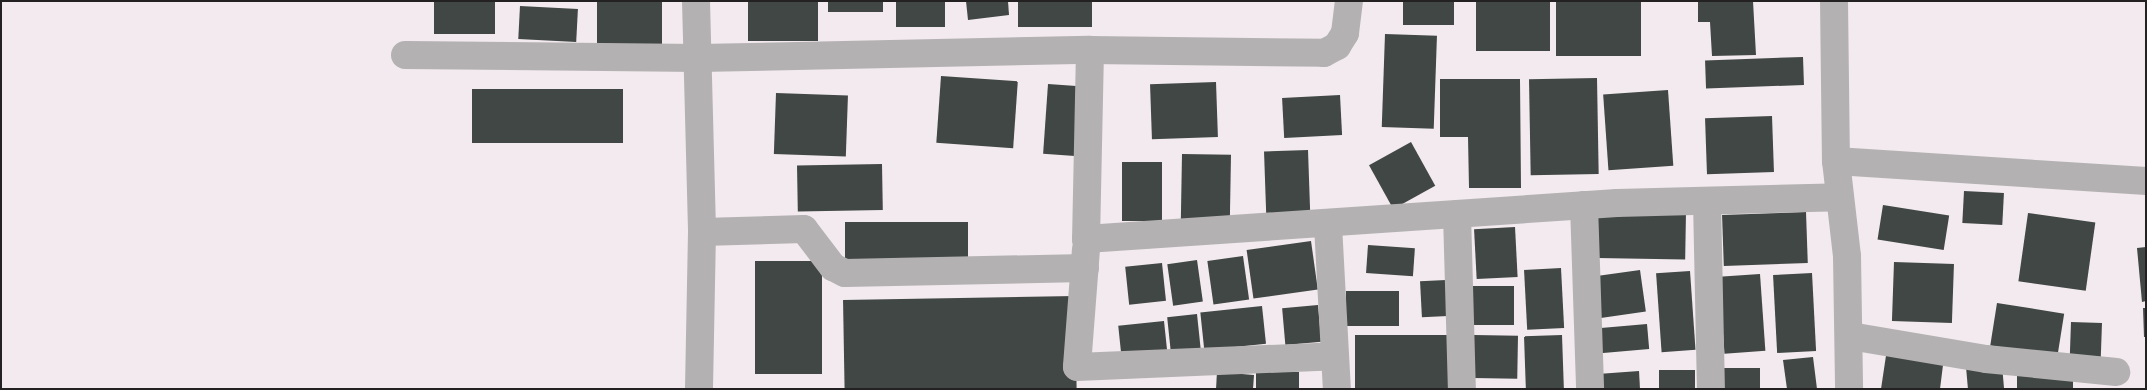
<!DOCTYPE html>
<html>
<head>
<meta charset="utf-8">
<style>
  body { margin:0 }
  #map { position:relative; width:2147px; height:390px; overflow:hidden; background:#f2eaee; font-family:Inter,sans-serif }
  div>[style] { position:absolute }
  .building>* { inset:0; background:#404744; transform-origin:0 0 }
  .minor>* { height:28px; margin:-14px; padding:0 14px; transform-origin:14px; border-radius:14px; background:#b4b1b3 }
  span { translate:-50% -50%; white-space:nowrap; text-align:center; line-height:1.15; -webkit-text-stroke:5px #fff; paint-order:stroke }
  .frame { position:absolute; inset:0; border:2px solid #242123; pointer-events:none }
</style>
</head>
<body>
<div id="map">
  <div class="building">
    <i style="left:434px;top:1px;width:61px;height:33px"></i>
    <i style="left:597px;top:1px;width:65px;height:52px"></i>
    <i style="left:748px;top:1px;width:70px;height:40px"></i>
    <i style="left:828px;top:1px;width:55px;height:11px"></i>
    <i style="left:896px;top:1px;width:49px;height:26px"></i>
    <i style="clip-path:polygon(966px 1px,1008px 1px,1009px 15px,968px 20px)"></i>
    <i style="left:1018px;top:1px;width:74px;height:26px"></i>
    <i style="left:1403px;top:1px;width:51px;height:24px"></i>
    <i style="left:1476px;top:1px;width:74px;height:50px"></i>
    <i style="left:1556px;top:1px;width:85px;height:55px"></i>
    <i style="clip-path:polygon(1698px 1px,1753px 1px,1756px 55px,1712px 56px,1710px 22px,1698px 22px)"></i>
    <i style="left:520px;top:6px;width:58px;height:33px;rotate:3deg"></i>
    <i style="left:1385px;top:34px;width:52px;height:93px;rotate:2deg"></i>
    <i style="left:1803px;top:57px;width:28px;height:98px;rotate:88deg"></i>
    <i style="left:941px;top:76px;width:77px;height:67px;rotate:4deg"></i>
    <i style="left:1597px;top:78px;width:96px;height:68px;rotate:89deg"></i>
    <i style="clip-path:polygon(1440px 79px,1520px 79px,1521px 188px,1469px 188px,1468px 137px,1440px 137px)"></i>
    <i style="left:1216px;top:82px;width:55px;height:66px;rotate:88deg"></i>
    <i style="left:1048px;top:84px;width:39px;height:70px;rotate:4deg"></i>
    <i style="left:623px;top:89px;width:54px;height:151px;rotate:90deg"></i>
    <i style="left:1668px;top:90px;width:76px;height:65px;rotate:86deg"></i>
    <i style="left:776px;top:93px;width:72px;height:61px;rotate:2deg"></i>
    <i style="left:1340px;top:95px;width:40px;height:58px;rotate:87deg"></i>
    <i style="left:1772px;top:116px;width:56px;height:67px;rotate:88deg"></i>
    <i style="left:1411px;top:142px;width:50px;height:48px;rotate:61deg"></i>
    <i style="left:1308px;top:150px;width:71px;height:44px;rotate:88deg"></i>
    <i style="left:1182px;top:154px;width:49px;height:65px;rotate:1deg"></i>
    <i style="left:1122px;top:162px;width:40px;height:59px"></i>
    <i style="left:882px;top:164px;width:46px;height:85px;rotate:89deg"></i>
    <i style="left:1964px;top:191px;width:40px;height:32px;rotate:3deg"></i>
    <i style="left:1883px;top:205px;width:67px;height:35px;rotate:9deg"></i>
    <i style="left:1598px;top:211px;width:88px;height:47px;rotate:1deg"></i>
    <i style="left:1806px;top:212px;width:51px;height:84px;rotate:88deg"></i>
    <i style="left:2028px;top:213px;width:68px;height:69px;rotate:8deg"></i>
    <i style="left:968px;top:222px;width:37px;height:123px;rotate:90deg"></i>
    <i style="left:1515px;top:227px;width:50px;height:41px;rotate:87deg"></i>
    <i style="left:1311px;top:241px;width:49px;height:65px;rotate:82deg"></i>
    <i style="left:1368px;top:245px;width:47px;height:28px;rotate:4deg"></i>
    <i style="clip-path:polygon(2146px 247px,2146px 301px,2142px 302px,2137px 248px)"></i>
    <i style="left:1243px;top:256px;width:44px;height:36px;rotate:82deg"></i>
    <i style="left:1197px;top:260px;width:42px;height:30px;rotate:82deg"></i>
    <i style="left:755px;top:261px;width:67px;height:113px"></i>
    <i style="left:1894px;top:262px;width:60px;height:59px;rotate:2deg"></i>
    <i style="left:1162px;top:263px;width:38px;height:37px;rotate:84deg"></i>
    <i style="left:1561px;top:268px;width:60px;height:37px;rotate:87deg"></i>
    <i style="left:1640px;top:270px;width:42px;height:49px;rotate:82deg"></i>
    <i style="left:1690px;top:271px;width:79px;height:34px;rotate:86deg"></i>
    <i style="left:1812px;top:273px;width:78px;height:39px;rotate:87deg"></i>
    <i style="left:1760px;top:274px;width:77px;height:41px;rotate:86deg"></i>
    <i style="left:1446px;top:280px;width:36px;height:26px;rotate:87deg"></i>
    <i style="left:1472px;top:286px;width:42px;height:39px"></i>
    <i style="left:1399px;top:291px;width:35px;height:53px;rotate:90deg"></i>
    <i style="left:1075px;top:296px;width:93px;height:232px;rotate:89deg"></i>
    <i style="left:1997px;top:303px;width:68px;height:43px;rotate:9deg"></i>
    <i style="left:1318px;top:305px;width:37px;height:36px;rotate:85deg"></i>
    <i style="left:1262px;top:306px;width:38px;height:62px;rotate:84deg"></i>
    <i style="clip-path:polygon(2143px 308px,2146px 308px,2146px 337px,2144px 337px)"></i>
    <i style="left:1197px;top:314px;width:37px;height:30px;rotate:84deg"></i>
    <i style="left:1164px;top:321px;width:30px;height:46px;rotate:84deg"></i>
    <i style="left:2071px;top:322px;width:31px;height:41px;rotate:2deg"></i>
    <i style="left:1647px;top:324px;width:25px;height:52px;rotate:85deg"></i>
    <i style="left:1451px;top:335px;width:54px;height:96px;rotate:90deg"></i>
    <i style="left:1474px;top:335px;width:44px;height:43px;rotate:1deg"></i>
    <i style="left:1562px;top:335px;width:54px;height:38px;rotate:88deg"></i>
    <i style="clip-path:polygon(1887px 349px,1944px 357px,1940px 389px,1881px 389px)"></i>
    <i style="clip-path:polygon(1813px 357px,1817px 389px,1787px 389px,1783px 360px)"></i>
    <i style="left:2002px;top:365px;width:24px;height:36px;rotate:85deg"></i>
    <i style="left:1760px;top:368px;width:21px;height:47px;rotate:90deg"></i>
    <i style="left:2017px;top:369px;width:56px;height:20px"></i>
    <i style="left:1659px;top:370px;width:36px;height:19px"></i>
    <i style="clip-path:polygon(1639px 371px,1640px 389px,1599px 389px,1598px 374px)"></i>
    <i style="clip-path:polygon(1217px 372px,1254px 375px,1253px 389px,1216px 389px)"></i>
    <i style="left:1299px;top:372px;width:17px;height:43px;rotate:90deg"></i>
  </div>
  <div class="minor">
    <i style="left:696px;top:1px;width:231px;rotate:88.5deg"></i>
    <i style="left:702px;top:232px;width:157px;rotate:91.1deg"></i>
    <i style="left:1834px;top:1px;width:160px;rotate:89.3deg"></i>
    <i style="left:1836px;top:161px;width:96px;rotate:83.4deg"></i>
    <i style="left:1847px;top:256px;width:133px;rotate:89.1deg"></i>
    <i style="left:1090px;top:50px;width:234px;rotate:0.7deg"></i>
    <i style="left:1324px;top:53px;width:15px;rotate:-28deg"></i>
    <i style="left:1337px;top:46px;width:15px;rotate:-58deg"></i>
    <i style="left:1345px;top:33px;width:32px;rotate:-83deg"></i>
    <i style="left:405px;top:55px;width:294px;rotate:0.6deg"></i>
    <i style="left:699px;top:58px;width:391px;rotate:-1.2deg"></i>
    <i style="left:1090px;top:50px;width:189px;rotate:91.2deg"></i>
    <i style="left:1086px;top:239px;width:532px;rotate:-3.88deg"></i>
    <i style="left:1617px;top:203px;width:223px;rotate:-1.5deg"></i>
    <i style="left:1836px;top:161px;width:311px;rotate:3.7deg"></i>
    <i style="left:1707px;top:201px;width:188px;rotate:88.8deg"></i>
    <i style="left:1584px;top:205px;width:184px;rotate:88.1deg"></i>
    <i style="left:1457px;top:214px;width:175px;rotate:88.4deg"></i>
    <i style="left:1328px;top:225px;width:164px;rotate:86.9deg"></i>
    <i style="left:702px;top:232px;width:102px;rotate:-1.7deg"></i>
    <i style="left:804px;top:229px;width:48px;rotate:52.7deg"></i>
    <i style="left:833px;top:267px;width:13px;rotate:27deg"></i>
    <i style="left:845px;top:273px;width:240px;rotate:-1.2deg"></i>
    <i style="left:1086px;top:249px;width:118px;rotate:94.4deg"></i>
    <i style="left:1077px;top:367px;width:258px;rotate:-2.4deg"></i>
    <i style="left:1850px;top:336px;width:138px;rotate:9.6deg"></i>
    <i style="left:1986px;top:359px;width:131px;rotate:5.7deg"></i>
  </div>
  <div class="frame"></div>
</div>
</body>
</html>
